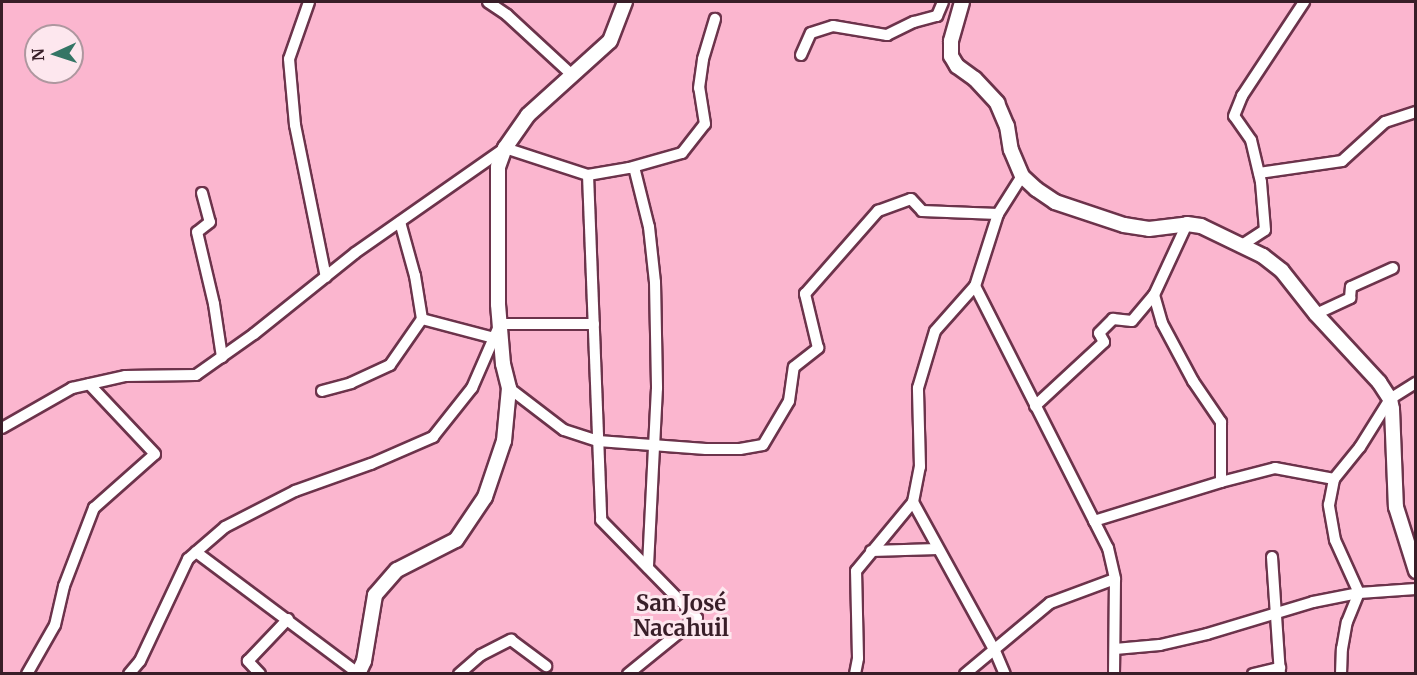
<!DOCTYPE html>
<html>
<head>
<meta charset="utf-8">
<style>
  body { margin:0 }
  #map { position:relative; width:1417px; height:675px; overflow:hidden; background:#fbb6cf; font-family:Merriweather,serif }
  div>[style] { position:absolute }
  .roads { filter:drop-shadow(2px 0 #6c334b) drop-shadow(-2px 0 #6c334b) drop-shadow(0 2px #6c334b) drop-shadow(0 -2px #6c334b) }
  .minor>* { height:10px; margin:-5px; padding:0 5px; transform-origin:5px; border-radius:5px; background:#fff }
  .tertiary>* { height:14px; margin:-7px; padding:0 7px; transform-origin:7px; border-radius:7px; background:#fff }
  span { translate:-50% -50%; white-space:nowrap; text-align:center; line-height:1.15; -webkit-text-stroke:6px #fde7ee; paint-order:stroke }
  .district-label { font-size:22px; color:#381e28; font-weight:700 }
  .frame { position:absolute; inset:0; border:3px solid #381e28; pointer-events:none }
  .north { position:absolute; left:24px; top:24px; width:60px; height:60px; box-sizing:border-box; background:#fde7ee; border:2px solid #ae979f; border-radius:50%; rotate:267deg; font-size:16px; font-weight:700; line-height:24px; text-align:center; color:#381e28 }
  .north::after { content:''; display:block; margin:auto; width:21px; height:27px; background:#347565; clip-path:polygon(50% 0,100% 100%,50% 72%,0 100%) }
</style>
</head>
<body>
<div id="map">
  <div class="roads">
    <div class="minor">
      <i style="left:309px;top:2px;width:60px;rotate:109.3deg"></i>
      <i style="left:289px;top:59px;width:66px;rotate:84.8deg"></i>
      <i style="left:295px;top:125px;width:155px;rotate:78.5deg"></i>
      <i style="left:488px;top:2px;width:23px;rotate:34deg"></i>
      <i style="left:507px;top:15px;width:88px;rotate:42.7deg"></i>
      <i style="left:801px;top:55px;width:24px;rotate:-66deg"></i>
      <i style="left:811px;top:33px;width:23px;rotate:-18deg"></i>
      <i style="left:833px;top:26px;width:55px;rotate:9.5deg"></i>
      <i style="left:887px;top:35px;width:30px;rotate:-26deg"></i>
      <i style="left:914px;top:22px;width:24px;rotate:-15deg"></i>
      <i style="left:937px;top:16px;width:15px;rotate:-67deg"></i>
      <i style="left:634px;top:167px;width:62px;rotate:76deg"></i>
      <i style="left:649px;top:227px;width:55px;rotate:83.8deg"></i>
      <i style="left:655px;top:282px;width:106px;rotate:88.9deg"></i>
      <i style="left:657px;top:388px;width:180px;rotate:92.9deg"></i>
      <i style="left:1259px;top:173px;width:84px;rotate:-8.2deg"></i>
      <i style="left:1342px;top:161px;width:58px;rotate:-42.2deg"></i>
      <i style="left:1385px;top:122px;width:33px;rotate:-18deg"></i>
      <i style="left:588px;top:175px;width:42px;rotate:-9.7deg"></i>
      <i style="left:629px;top:168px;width:55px;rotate:-15.8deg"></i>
      <i style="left:682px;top:153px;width:37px;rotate:-52deg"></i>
      <i style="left:705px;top:124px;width:36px;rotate:-99deg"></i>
      <i style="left:699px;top:88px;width:29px;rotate:-82deg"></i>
      <i style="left:703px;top:59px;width:42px;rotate:-73.3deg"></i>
      <i style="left:1022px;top:176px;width:45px;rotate:122.3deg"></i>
      <i style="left:998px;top:214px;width:76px;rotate:107.7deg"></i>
      <i style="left:975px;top:286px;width:294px;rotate:63.1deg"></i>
      <i style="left:1108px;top:548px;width:32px;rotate:77deg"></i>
      <i style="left:1115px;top:579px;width:95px;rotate:90.6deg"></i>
      <i style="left:202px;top:193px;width:30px;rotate:75deg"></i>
      <i style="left:210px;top:222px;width:16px;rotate:142deg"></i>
      <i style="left:197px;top:232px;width:74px;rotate:76.7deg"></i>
      <i style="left:214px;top:304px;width:54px;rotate:81.4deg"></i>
      <i style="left:1187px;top:224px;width:78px;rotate:114.9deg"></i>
      <i style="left:1154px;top:295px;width:29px;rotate:74deg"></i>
      <i style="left:1162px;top:323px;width:66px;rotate:61.9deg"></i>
      <i style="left:1193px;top:381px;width:50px;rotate:55.7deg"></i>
      <i style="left:1221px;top:422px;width:60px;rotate:90deg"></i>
      <i style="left:1242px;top:245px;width:27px;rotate:-33deg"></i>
      <i style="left:1265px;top:230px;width:48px;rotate:-94.8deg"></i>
      <i style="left:1261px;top:182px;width:43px;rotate:-103.4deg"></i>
      <i style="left:1251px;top:140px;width:29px;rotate:-125deg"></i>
      <i style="left:1234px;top:116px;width:22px;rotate:-68deg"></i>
      <i style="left:1242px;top:96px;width:113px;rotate:-56.6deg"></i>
      <i style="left:1316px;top:314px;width:38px;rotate:-25deg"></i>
      <i style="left:1350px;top:298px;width:11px;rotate:-85deg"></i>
      <i style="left:1351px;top:287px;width:46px;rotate:-24.3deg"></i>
      <i style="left:422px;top:319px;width:74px;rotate:14.8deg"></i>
      <i style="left:509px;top:388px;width:69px;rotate:37.4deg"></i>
      <i style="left:564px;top:430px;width:36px;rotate:18deg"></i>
      <i style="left:598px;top:441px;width:108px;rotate:4.2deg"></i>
      <i style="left:706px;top:449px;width:34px"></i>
      <i style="left:740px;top:449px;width:23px;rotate:-10deg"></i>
      <i style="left:763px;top:445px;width:51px;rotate:-59.4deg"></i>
      <i style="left:789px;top:401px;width:34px;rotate:-82deg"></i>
      <i style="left:794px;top:367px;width:31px;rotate:-38deg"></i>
      <i style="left:818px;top:348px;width:56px;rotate:-103.5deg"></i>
      <i style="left:805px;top:294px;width:111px;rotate:-48.7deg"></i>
      <i style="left:878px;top:211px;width:35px;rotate:-20deg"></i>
      <i style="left:911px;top:199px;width:16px;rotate:47deg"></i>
      <i style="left:922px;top:211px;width:76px;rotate:2.3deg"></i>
      <i style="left:322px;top:391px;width:30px;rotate:-15deg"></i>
      <i style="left:351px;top:383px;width:43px;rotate:-24.8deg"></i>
      <i style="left:390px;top:365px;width:56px;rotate:-55.2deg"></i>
      <i style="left:422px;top:319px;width:44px;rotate:-99.2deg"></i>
      <i style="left:415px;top:276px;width:56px;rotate:-105.5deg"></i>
      <i style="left:1035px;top:406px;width:94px;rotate:-42.8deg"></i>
      <i style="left:1104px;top:342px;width:10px;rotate:-119deg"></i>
      <i style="left:1099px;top:333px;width:20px;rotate:-45deg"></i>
      <i style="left:1113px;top:319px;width:19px;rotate:6deg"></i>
      <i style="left:1132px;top:321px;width:34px;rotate:-50deg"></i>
      <i style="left:2px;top:428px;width:81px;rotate:-29.7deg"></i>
      <i style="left:72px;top:388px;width:54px;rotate:-12.8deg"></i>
      <i style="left:125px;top:376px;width:71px;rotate:-0.8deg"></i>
      <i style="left:196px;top:375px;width:71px;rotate:-35.3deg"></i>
      <i style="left:254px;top:334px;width:129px;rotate:-38.7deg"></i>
      <i style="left:355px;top:253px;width:183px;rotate:-35deg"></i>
      <i style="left:505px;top:148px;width:87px;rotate:18deg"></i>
      <i style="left:588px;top:175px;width:345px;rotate:87.8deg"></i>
      <i style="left:601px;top:520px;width:137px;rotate:45.6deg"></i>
      <i style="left:697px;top:618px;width:89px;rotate:140.9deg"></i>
      <i style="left:913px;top:502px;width:170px;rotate:61.2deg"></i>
      <i style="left:995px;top:651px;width:25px;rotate:67deg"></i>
      <i style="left:1094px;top:521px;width:133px;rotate:-17.1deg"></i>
      <i style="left:1221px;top:482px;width:56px;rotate:-14.5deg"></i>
      <i style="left:1275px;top:468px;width:60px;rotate:10.6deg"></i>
      <i style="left:871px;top:551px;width:67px;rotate:-1.7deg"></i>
      <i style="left:196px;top:552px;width:204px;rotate:36.8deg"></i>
      <i style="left:1272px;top:557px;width:117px;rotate:86.1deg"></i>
      <i style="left:1115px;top:649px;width:45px;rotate:-5.1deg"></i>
      <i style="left:1160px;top:645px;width:48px;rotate:-13.2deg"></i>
      <i style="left:1207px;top:634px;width:111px;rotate:-16.8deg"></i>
      <i style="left:1313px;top:602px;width:47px;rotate:-11.1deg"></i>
      <i style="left:1359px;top:593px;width:57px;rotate:-4deg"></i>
      <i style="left:27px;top:674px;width:56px;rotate:-60.3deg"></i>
      <i style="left:55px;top:625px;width:40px;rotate:-77deg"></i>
      <i style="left:64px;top:586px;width:84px;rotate:-69deg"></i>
      <i style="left:94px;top:508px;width:81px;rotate:-41.5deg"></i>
      <i style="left:155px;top:454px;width:96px;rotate:-133.3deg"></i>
      <i style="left:129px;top:674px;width:17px;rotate:-50deg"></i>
      <i style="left:140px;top:661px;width:113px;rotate:-64.8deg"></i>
      <i style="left:188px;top:559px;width:49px;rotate:-40.9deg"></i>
      <i style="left:225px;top:527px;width:79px;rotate:-27.2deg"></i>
      <i style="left:295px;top:491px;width:81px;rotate:-19.6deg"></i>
      <i style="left:371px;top:464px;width:68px;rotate:-23.5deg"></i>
      <i style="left:433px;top:437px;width:63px;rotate:-51.5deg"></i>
      <i style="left:472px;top:388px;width:70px;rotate:-66.4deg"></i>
      <i style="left:500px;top:324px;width:94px"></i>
      <i style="left:260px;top:674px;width:18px;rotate:-133deg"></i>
      <i style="left:248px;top:661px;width:58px;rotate:-46.4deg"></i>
      <i style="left:459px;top:674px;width:29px;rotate:-41deg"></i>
      <i style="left:481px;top:655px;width:34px;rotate:-27deg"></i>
      <i style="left:511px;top:640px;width:44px;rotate:36.6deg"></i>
      <i style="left:855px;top:674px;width:16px;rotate:-79deg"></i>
      <i style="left:858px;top:658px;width:87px;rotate:-91.3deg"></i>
      <i style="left:856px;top:571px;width:89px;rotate:-50.4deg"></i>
      <i style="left:913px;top:502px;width:36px;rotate:-79deg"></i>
      <i style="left:920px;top:467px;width:79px;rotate:-91.5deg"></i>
      <i style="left:918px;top:388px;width:59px;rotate:-73.4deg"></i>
      <i style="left:935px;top:331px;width:60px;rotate:-48.4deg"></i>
      <i style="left:965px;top:674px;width:111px;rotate:-39.9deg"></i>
      <i style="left:1050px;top:603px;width:69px;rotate:-20.3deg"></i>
      <i style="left:1253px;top:674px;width:28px;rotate:-13deg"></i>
      <i style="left:1341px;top:674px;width:25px;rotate:-88deg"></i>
      <i style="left:1342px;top:649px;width:27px;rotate:-80deg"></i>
      <i style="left:1347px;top:622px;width:31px;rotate:-68deg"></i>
      <i style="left:1359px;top:593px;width:58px;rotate:-114.4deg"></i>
      <i style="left:1335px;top:540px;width:36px;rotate:-100deg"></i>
      <i style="left:1329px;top:505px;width:26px;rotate:-79deg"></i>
      <i style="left:1334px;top:479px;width:41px;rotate:-50.9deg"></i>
      <i style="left:1360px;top:447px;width:57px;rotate:-58deg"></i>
      <i style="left:1390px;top:399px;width:31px;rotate:-32deg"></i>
    </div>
    <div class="tertiary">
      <i style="left:962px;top:2px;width:41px;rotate:105.8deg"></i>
      <i style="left:951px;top:41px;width:15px;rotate:90deg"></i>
      <i style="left:951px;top:56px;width:12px;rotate:59deg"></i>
      <i style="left:957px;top:66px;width:22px;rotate:36deg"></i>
      <i style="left:975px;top:79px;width:33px;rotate:47deg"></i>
      <i style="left:997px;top:103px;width:25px;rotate:67deg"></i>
      <i style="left:1007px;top:126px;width:24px;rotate:81deg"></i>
      <i style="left:1011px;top:150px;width:28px;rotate:67deg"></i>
      <i style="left:1022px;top:176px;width:19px;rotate:43deg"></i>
      <i style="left:1036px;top:189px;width:23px;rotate:34deg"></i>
      <i style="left:1055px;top:202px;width:73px;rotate:18.4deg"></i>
      <i style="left:1124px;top:225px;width:25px;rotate:9deg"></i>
      <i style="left:1149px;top:229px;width:38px;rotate:-7deg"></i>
      <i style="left:1187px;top:224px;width:14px;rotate:8deg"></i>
      <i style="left:1201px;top:226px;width:69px;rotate:25.8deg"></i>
      <i style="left:1263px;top:256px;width:24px;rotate:38deg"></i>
      <i style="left:1282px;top:271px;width:55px;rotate:51.7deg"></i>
      <i style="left:1316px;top:314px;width:93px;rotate:47.2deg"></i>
      <i style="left:1379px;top:382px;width:20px;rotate:57deg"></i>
      <i style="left:1390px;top:399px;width:10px;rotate:79deg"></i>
      <i style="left:1392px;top:409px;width:98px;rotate:87.7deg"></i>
      <i style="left:1396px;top:507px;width:67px;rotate:72.6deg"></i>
      <i style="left:358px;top:674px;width:14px;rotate:-65deg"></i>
      <i style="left:364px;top:661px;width:67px;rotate:-80.5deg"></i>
      <i style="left:375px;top:595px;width:33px;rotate:-49deg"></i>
      <i style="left:397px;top:570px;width:66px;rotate:-27deg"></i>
      <i style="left:456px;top:540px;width:52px;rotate:-56deg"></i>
      <i style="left:485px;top:497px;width:59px;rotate:-71.3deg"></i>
      <i style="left:504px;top:441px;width:53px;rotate:-84.6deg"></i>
      <i style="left:509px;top:388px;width:25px;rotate:-104deg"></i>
      <i style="left:503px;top:364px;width:60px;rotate:-94.8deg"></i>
      <i style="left:498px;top:304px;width:137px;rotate:-90deg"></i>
      <i style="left:498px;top:167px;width:20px;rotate:-70deg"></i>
      <i style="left:505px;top:148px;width:40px;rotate:-55.1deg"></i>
      <i style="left:528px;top:115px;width:110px;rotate:-42.1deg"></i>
      <i style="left:610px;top:41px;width:42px;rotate:-69deg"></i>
    </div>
  </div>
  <div class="district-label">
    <span style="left:681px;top:616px">San José<br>Nacahuil</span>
  </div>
  <div class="frame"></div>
  <div class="north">N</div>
</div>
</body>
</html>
